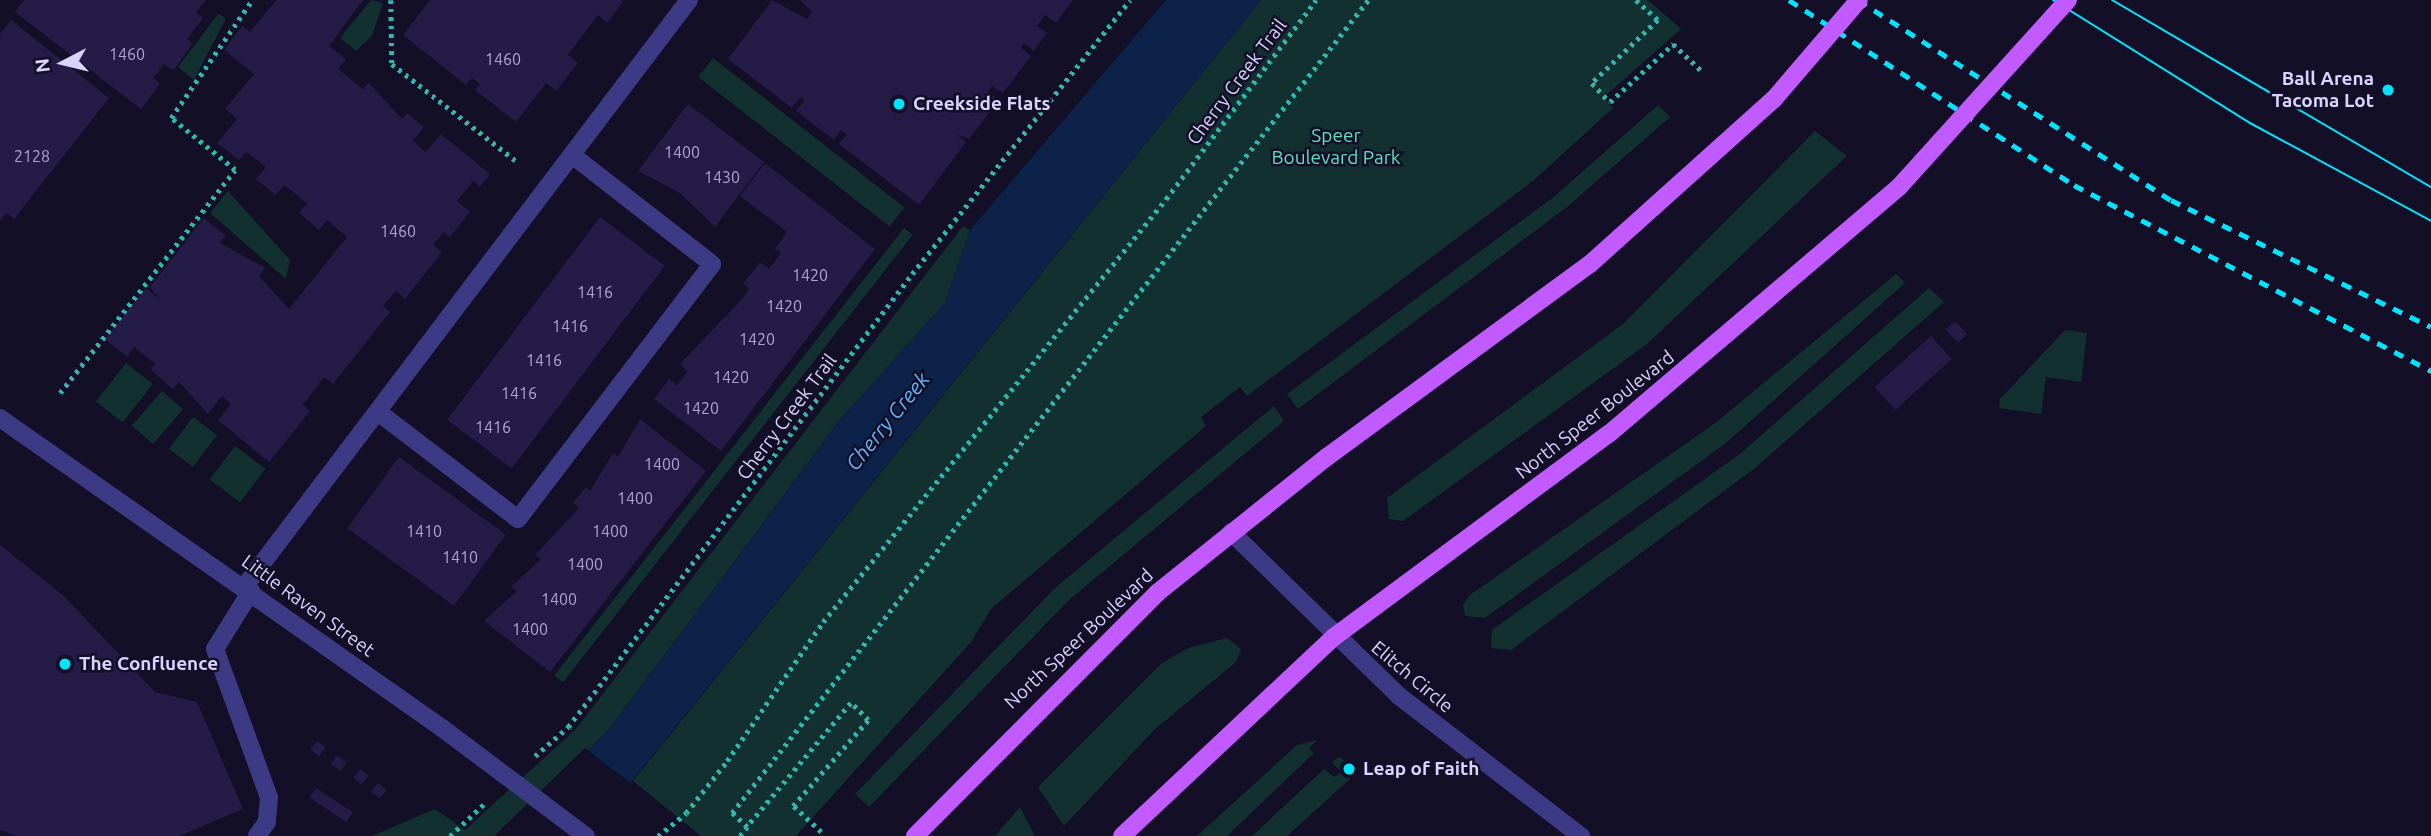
<!DOCTYPE html>
<html>
<head>
<meta charset="utf-8">
<style>
  body { margin:0 }
  #map { position:relative; width:2431px; height:836px; overflow:hidden; background:#130f26; font-family:Ubuntu,sans-serif }
  div>[style] { position:absolute }
  .green>* { inset:0; background:#12302f; transform-origin:0 0 }
  .water>* { inset:0; background:#0c2248 }
  .pier>* { inset:0; background:#130f26 }
  .building>* { inset:0; background:#241b47; transform-origin:0 0 }
  .path>* { height:4.5px; margin-top:-2.25px; transform-origin:0; background:repeating-linear-gradient(90deg,#2fb8b0 0 3.5px,transparent 0 8.5px) }
  .lane>* { height:18px; margin:-9px; padding:0 9px; transform-origin:9px; border-radius:9px; background:#3d3a85 }
  .street>* { height:18px; margin:-9px; padding:0 9px; transform-origin:9px; border-radius:9px; background:#3d3a85 }
  .primary>* { height:18px; margin:-9px; padding:0 9px; transform-origin:9px; border-radius:9px; background:#c25bff }
  .tram>* { height:2px; margin:-1px; padding:0 1px; transform-origin:1px; border-radius:1px; background:#00e5ff }
  .rail>* { height:5px; margin-top:-2.5px; transform-origin:0; background:repeating-linear-gradient(90deg,#00e5ff 0 10px,transparent 0 19px) }
  .street-bridge>* { height:18px; margin:-9px; padding:0 9px; transform-origin:9px; border-radius:9px; background:#3d3a85 }
  .primary-bridge>* { height:18px; margin:-9px; padding:0 9px; transform-origin:9px; border-radius:9px; background:#c25bff }
  .dots>* { width:19px; height:19px; translate:-50% -50%; box-sizing:border-box; border:4px solid #130f26; border-radius:50% }
  span { translate:-50% -50%; white-space:nowrap; text-align:center; line-height:1.15; -webkit-text-stroke:5px #130f26; paint-order:stroke }
  .number-label { font-size:16px; color:#aca6d1 }
  .number-label span { -webkit-text-stroke-width:0 }
  .poi-label { font-size:19px; color:#d9d4ff; font-weight:700 }
  .right { translate:-100% -50%; text-align:right }
  .left { translate:0 -50%; text-align:left }
  .street-label { font-size:19px; color:#d9d4ff }
  .park-label { font-size:19px; color:#5fe0c0 }
  .water-label { font-size:21px; color:#62b6ff; font-style:italic }
  .north { position:absolute; left:28px; top:28px; width:70px; height:70px; -webkit-text-stroke:5px #130f26; paint-order:stroke; rotate:263deg; font-size:19px; font-weight:700; line-height:28px; text-align:center; color:#d9d4ff }
  .north::after { content:''; display:block; margin:auto; width:24px; height:32px; background:#d9d4ff; clip-path:polygon(50% 0,100% 100%,50% 72%,0 100%) }
</style>
</head>
<body>
<div id="map">
  <div class="green">
    <i style="clip-path:polygon(371px 0,383px 3px,372px 36px,356px 51px,340px 38px)"></i>
    <i style="clip-path:polygon(1261px 0,1648px 0,1681px 29px,1604px 97px,1613px 108px,1533px 181px,1247px 396px,1240px 387px,1201px 417px,1206px 426px,991px 609px,971px 642px,796px 836px,701px 836px,633px 781px)"></i>
    <i style="clip-path:polygon(218px 14px,226px 18px,194px 80px,178px 67px)"></i>
    <i style="left:713px;top:58px;width:243px;height:24px;rotate:38deg"></i>
    <i style="clip-path:polygon(1658px 105px,1670px 117px,1567px 207px,1298px 409px,1287px 394px,1555px 196px)"></i>
    <i style="clip-path:polygon(1815px 131px,1847px 156px,1647px 344px,1403px 521px,1389px 519px,1387px 498px,1623px 324px)"></i>
    <i style="clip-path:polygon(228px 191px,290px 260px,286px 279px,210px 213px)"></i>
    <i style="clip-path:polygon(963px 226px,970px 230px,945px 303px,839px 421px,606px 733px,498px 836px,372px 836px,435px 809px,465px 830px,575px 730px)"></i>
    <i style="left:904px;top:228px;width:11px;height:568px;rotate:38deg"></i>
    <i style="clip-path:polygon(1896px 274px,1905px 283px,1726px 443px,1485px 618px,1465px 616px,1463px 605px,1470px 595px,1714px 424px)"></i>
    <i style="clip-path:polygon(1929px 288px,1944px 302px,1755px 468px,1511px 650px,1491px 648px,1492px 630px,1740px 454px)"></i>
    <i style="clip-path:polygon(2065px 330px,2087px 333px,2081px 382px,2046px 377px,2041px 414px,1999px 408px,2000px 399px)"></i>
    <i style="left:126px;top:363px;width:34px;height:49px;rotate:38deg"></i>
    <i style="left:162px;top:391px;width:28px;height:46px;rotate:41deg"></i>
    <i style="clip-path:polygon(1274px 406px,1284px 421px,1069px 600px,869px 807px,855px 794px,1055px 588px)"></i>
    <i style="left:193px;top:417px;width:30px;height:40px;rotate:37deg"></i>
    <i style="left:235px;top:446px;width:38px;height:42px;rotate:37deg"></i>
    <i style="clip-path:polygon(1227px 638px,1241px 649px,1236px 662px,1154px 730px,1064px 826px,1038px 787px,1162px 663px,1188px 648px)"></i>
    <i style="clip-path:polygon(1317px 740px,1309px 749px,1314px 753px,1227px 836px,1197px 836px,1297px 745px)"></i>
    <i style="clip-path:polygon(1339px 757px,1359px 769px,1350px 779px,1287px 836px,1252px 836px,1324px 769px,1334px 777px,1341px 772px,1332px 762px)"></i>
    <i style="clip-path:polygon(1020px 807px,1035px 836px,995px 836px)"></i>
  </div>
  <div class="water">
    <i style="clip-path:polygon(1166px 0,1261px 0,588px 836px,498px 836px,606px 733px,839px 421px,945px 303px,970px 230px)"></i>
  </div>
  <div class="pier">
    <i style="clip-path:polygon(585px 748px,634px 786px,593px 836px,494px 836px)"></i>
  </div>
  <div class="building">
    <i style="clip-path:polygon(24px 0,206px 0,196px 12px,203px 18px,187px 39px,193px 43px,173px 71px,164px 64px,153px 78px,160px 84px,141px 109px,15px 12px)"></i>
    <i style="clip-path:polygon(276px 0,363px 0,329px 46px,346px 59px,338px 69px,363px 89px,369px 83px,402px 119px,407px 113px,424px 127px,413px 141px,426px 152px,441px 134px,490px 174px,480px 187px,473px 181px,457px 201px,470px 212px,450px 237px,444px 232px,433px 245px,442px 252px,405px 299px,396px 291px,383px 306px,390px 312px,333px 384px,324px 377px,303px 405px,310px 411px,269px 462px,218px 420px,231px 404px,222px 396px,208px 414px,179px 382px,173px 389px,151px 370px,155px 364px,134px 347px,127px 357px,105px 339px,146px 288px,161px 301px,150px 287px,204px 218px,226px 236px,220px 243px,265px 268px,259px 276px,289px 309px,347px 237px,327px 220px,319px 230px,299px 213px,307px 203px,284px 185px,275px 195px,256px 179px,266px 167px,246px 152px,239px 160px,217px 143px,237px 119px,225px 109px,254px 74px,224px 50px,242px 26px,250px 32px)"></i>
    <i style="clip-path:polygon(430px 0,621px 0,623px 2px,607px 23px,598px 15px,568px 55px,578px 63px,556px 91px,546px 83px,516px 122px,475px 90px,480px 84px,472px 78px,466px 85px,403px 35px)"></i>
    <i style="clip-path:polygon(772px 0,807px 19px,812px 12px,800px 0,1073px 0,1056px 23px,1045px 15px,1037px 26px,1047px 33px,1034px 51px,1024px 43px,1021px 48px,1031px 56px,1003px 93px,992px 86px,988px 92px,999px 100px,969px 139px,956px 134px,966px 142px,919px 205px,839px 144px,847px 134px,841px 130px,834px 140px,796px 111px,805px 100px,800px 97px,792px 108px,728px 59px)"></i>
    <i style="clip-path:polygon(11px 20px,109px 98px,14px 219px,7px 213px,0 220px,0 34px)"></i>
    <i style="clip-path:polygon(688px 104px,764px 162px,715px 227px,680px 193px,638px 171px)"></i>
    <i style="clip-path:polygon(765px 163px,875px 249px,721px 451px,654px 399px,669px 379px,677px 385px,688px 371px,680px 364px,743px 298px,749px 288px,743px 284px,760px 262px,769px 269px,781px 253px,775px 249px,787px 232px,740px 196px)"></i>
    <i style="left:600px;top:217px;width:81px;height:254px;rotate:37deg"></i>
    <i style="left:1955px;top:321px;width:18px;height:13px;rotate:47deg"></i>
    <i style="left:1931px;top:336px;width:31px;height:76px;rotate:48deg"></i>
    <i style="clip-path:polygon(640px 419px,706px 471px,550px 672px,484px 621px,517px 591px,511px 587px,541px 559px,535px 555px,579px 508px,573px 503px,586px 487px,590px 491px,613px 453px,618px 457px)"></i>
    <i style="left:399px;top:457px;width:132px;height:88px;rotate:36deg"></i>
    <i style="clip-path:polygon(0 545px,64px 596px,155px 692px,197px 702px,243px 809px,179px 836px,17px 836px,0 830px)"></i>
    <i style="left:317px;top:741px;width:11px;height:11px;rotate:38deg"></i>
    <i style="left:337px;top:755px;width:12px;height:11px;rotate:35deg"></i>
    <i style="left:360px;top:769px;width:11px;height:11px;rotate:38deg"></i>
    <i style="left:378px;top:783px;width:11px;height:11px;rotate:38deg"></i>
    <i style="left:316px;top:788px;width:44px;height:12px;rotate:33deg"></i>
  </div>
  <div class="path">
    <i style="left:391px;top:0;width:64px;rotate:89.1deg"></i>
    <i style="left:392px;top:64px;width:157px;rotate:38deg"></i>
    <i style="left:1636px;top:0;width:30px;rotate:42deg"></i>
    <i style="left:1658px;top:20px;width:91px;rotate:136.3deg"></i>
    <i style="left:1592px;top:83px;width:26px;rotate:47deg"></i>
    <i style="left:1610px;top:102px;width:86px;rotate:-42.6deg"></i>
    <i style="left:1673px;top:44px;width:42px;rotate:43.1deg"></i>
    <i style="left:60px;top:393px;width:283px;rotate:-51.9deg"></i>
    <i style="left:235px;top:170px;width:82px;rotate:-140.9deg"></i>
    <i style="left:171px;top:118px;width:143px;rotate:-55.5deg"></i>
    <i style="left:535px;top:756px;width:44px;rotate:-41.3deg"></i>
    <i style="left:568px;top:727px;width:569px;rotate:-52.79deg"></i>
    <i style="left:912px;top:274px;width:350px;rotate:-51.5deg"></i>
    <i style="left:821px;top:832px;width:38px;rotate:-137deg"></i>
    <i style="left:793px;top:806px;width:114px;rotate:-48.9deg"></i>
    <i style="left:868px;top:720px;width:24px;rotate:-135deg"></i>
    <i style="left:851px;top:703px;width:162px;rotate:130deg"></i>
    <i style="left:747px;top:827px;width:21px;rotate:-137deg"></i>
    <i style="left:732px;top:813px;width:1032px;rotate:-51.96deg"></i>
    <i style="left:450px;top:836px;width:48px;rotate:-43.3deg"></i>
    <i style="left:658px;top:836px;width:36px;rotate:-39deg"></i>
    <i style="left:686px;top:813px;width:66px;rotate:-51.7deg"></i>
    <i style="left:727px;top:761px;width:169px;rotate:-55.4deg"></i>
    <i style="left:823px;top:622px;width:545px;rotate:-50.96deg"></i>
    <i style="left:1166px;top:199px;width:249px;rotate:-53deg"></i>
    <i style="left:740px;top:836px;width:11px;rotate:-52deg"></i>
  </div>
  <div class="lane">
    <i style="left:378px;top:412px;width:176px;rotate:37.4deg"></i>
    <i style="left:518px;top:519px;width:320px;rotate:-52.7deg"></i>
    <i style="left:712px;top:264px;width:177px;rotate:-142.1deg"></i>
    <i style="left:251px;top:591px;width:68px;rotate:121.8deg"></i>
    <i style="left:215px;top:649px;width:158px;rotate:70deg"></i>
    <i style="left:269px;top:797px;width:25px;rotate:95deg"></i>
    <i style="left:267px;top:822px;width:17px;rotate:126deg"></i>
  </div>
  <div class="street">
    <i style="left:0;top:418px;width:540px;rotate:35.04deg"></i>
    <i style="left:1231px;top:532px;width:235px;rotate:44.3deg"></i>
    <i style="left:1399px;top:696px;width:230px;rotate:37.6deg"></i>
    <i style="left:245px;top:586px;width:735px;rotate:-52.85deg"></i>
  </div>
  <div class="primary">
    <i style="left:915px;top:836px;width:343px;rotate:-45.1deg"></i>
    <i style="left:1157px;top:593px;width:218px;rotate:-38.7deg"></i>
    <i style="left:1327px;top:457px;width:326px;rotate:-36.3deg"></i>
    <i style="left:1590px;top:264px;width:247px;rotate:-41.9deg"></i>
    <i style="left:1122px;top:836px;width:291px;rotate:-43.2deg"></i>
    <i style="left:1334px;top:637px;width:343px;rotate:-36.5deg"></i>
    <i style="left:1610px;top:433px;width:380px;rotate:-40.4deg"></i>
  </div>
  <div class="tram">
    <i style="left:2053px;top:0;width:232px;rotate:32deg"></i>
    <i style="left:2250px;top:123px;width:206px;rotate:28.4deg"></i>
    <i style="left:2112px;top:0;width:370px;rotate:30.4deg"></i>
  </div>
  <div class="rail">
    <i style="left:1789px;top:0;width:340px;rotate:33deg"></i>
    <i style="left:2074px;top:185px;width:403px;rotate:27.5deg"></i>
    <i style="left:1858px;top:0;width:371px;rotate:32.6deg"></i>
    <i style="left:2171px;top:200px;width:289px;rotate:26deg"></i>
  </div>
  <div class="street-bridge">
    <i style="left:442px;top:728px;width:180px;rotate:36.9deg"></i>
  </div>
  <div class="primary-bridge">
    <i style="left:1774px;top:99px;width:130px;rotate:-49.4deg"></i>
    <i style="left:1899px;top:187px;width:252px;rotate:-47.9deg"></i>
  </div>
  <div class="dots">
    <i style="left:2388px;top:90px;background:#00e5ff"></i>
    <i style="left:899px;top:104px;background:#00e5ff"></i>
    <i style="left:65px;top:664px;background:#00e5ff"></i>
    <i style="left:1349px;top:769px;background:#00e5ff"></i>
  </div>
  <div class="number-label">
    <span style="left:127px;top:54px">1460</span>
    <span style="left:503px;top:59px">1460</span>
    <span style="left:682px;top:152px">1400</span>
    <span style="left:32px;top:156px">2128</span>
    <span style="left:722px;top:177px">1430</span>
    <span style="left:398px;top:231px">1460</span>
    <span style="left:810px;top:275px">1420</span>
    <span style="left:595px;top:292px">1416</span>
    <span style="left:784px;top:306px">1420</span>
    <span style="left:570px;top:326px">1416</span>
    <span style="left:757px;top:339px">1420</span>
    <span style="left:544px;top:360px">1416</span>
    <span style="left:731px;top:377px">1420</span>
    <span style="left:519px;top:393px">1416</span>
    <span style="left:701px;top:408px">1420</span>
    <span style="left:493px;top:427px">1416</span>
    <span style="left:662px;top:464px">1400</span>
    <span style="left:635px;top:498px">1400</span>
    <span style="left:424px;top:531px">1410</span>
    <span style="left:610px;top:531px">1400</span>
    <span style="left:460px;top:557px">1410</span>
    <span style="left:585px;top:564px">1400</span>
    <span style="left:559px;top:599px">1400</span>
    <span style="left:530px;top:629px">1400</span>
  </div>
  <div class="poi-label">
    <span class="right" style="left:2374px;top:90px">Ball Arena<br>Tacoma Lot</span>
    <span class="left" style="left:913px;top:104px">Creekside Flats</span>
    <span class="left" style="left:79px;top:664px">The Confluence</span>
    <span class="left" style="left:1363px;top:769px">Leap of Faith</span>
  </div>
  <div class="street-label">
    <span style="left:1237px;top:82px;rotate:-53deg">Cherry Creek Trail</span>
    <span style="left:1595px;top:415px;rotate:-38deg">North Speer Boulevard</span>
    <span style="left:787px;top:417px;rotate:-53deg">Cherry Creek Trail</span>
    <span style="left:308px;top:606px;rotate:36deg">Little Raven Street</span>
    <span style="left:1079px;top:639px;rotate:-43deg">North Speer Boulevard</span>
    <span style="left:1412px;top:677px;rotate:40deg">Elitch Circle</span>
  </div>
  <div class="park-label">
    <span style="left:1336px;top:147px">Speer<br>Boulevard Park</span>
  </div>
  <div class="water-label">
    <span style="left:887px;top:421px;rotate:-51deg">Cherry Creek</span>
  </div>
  <div class="north">N</div>
</div>
</body>
</html>
